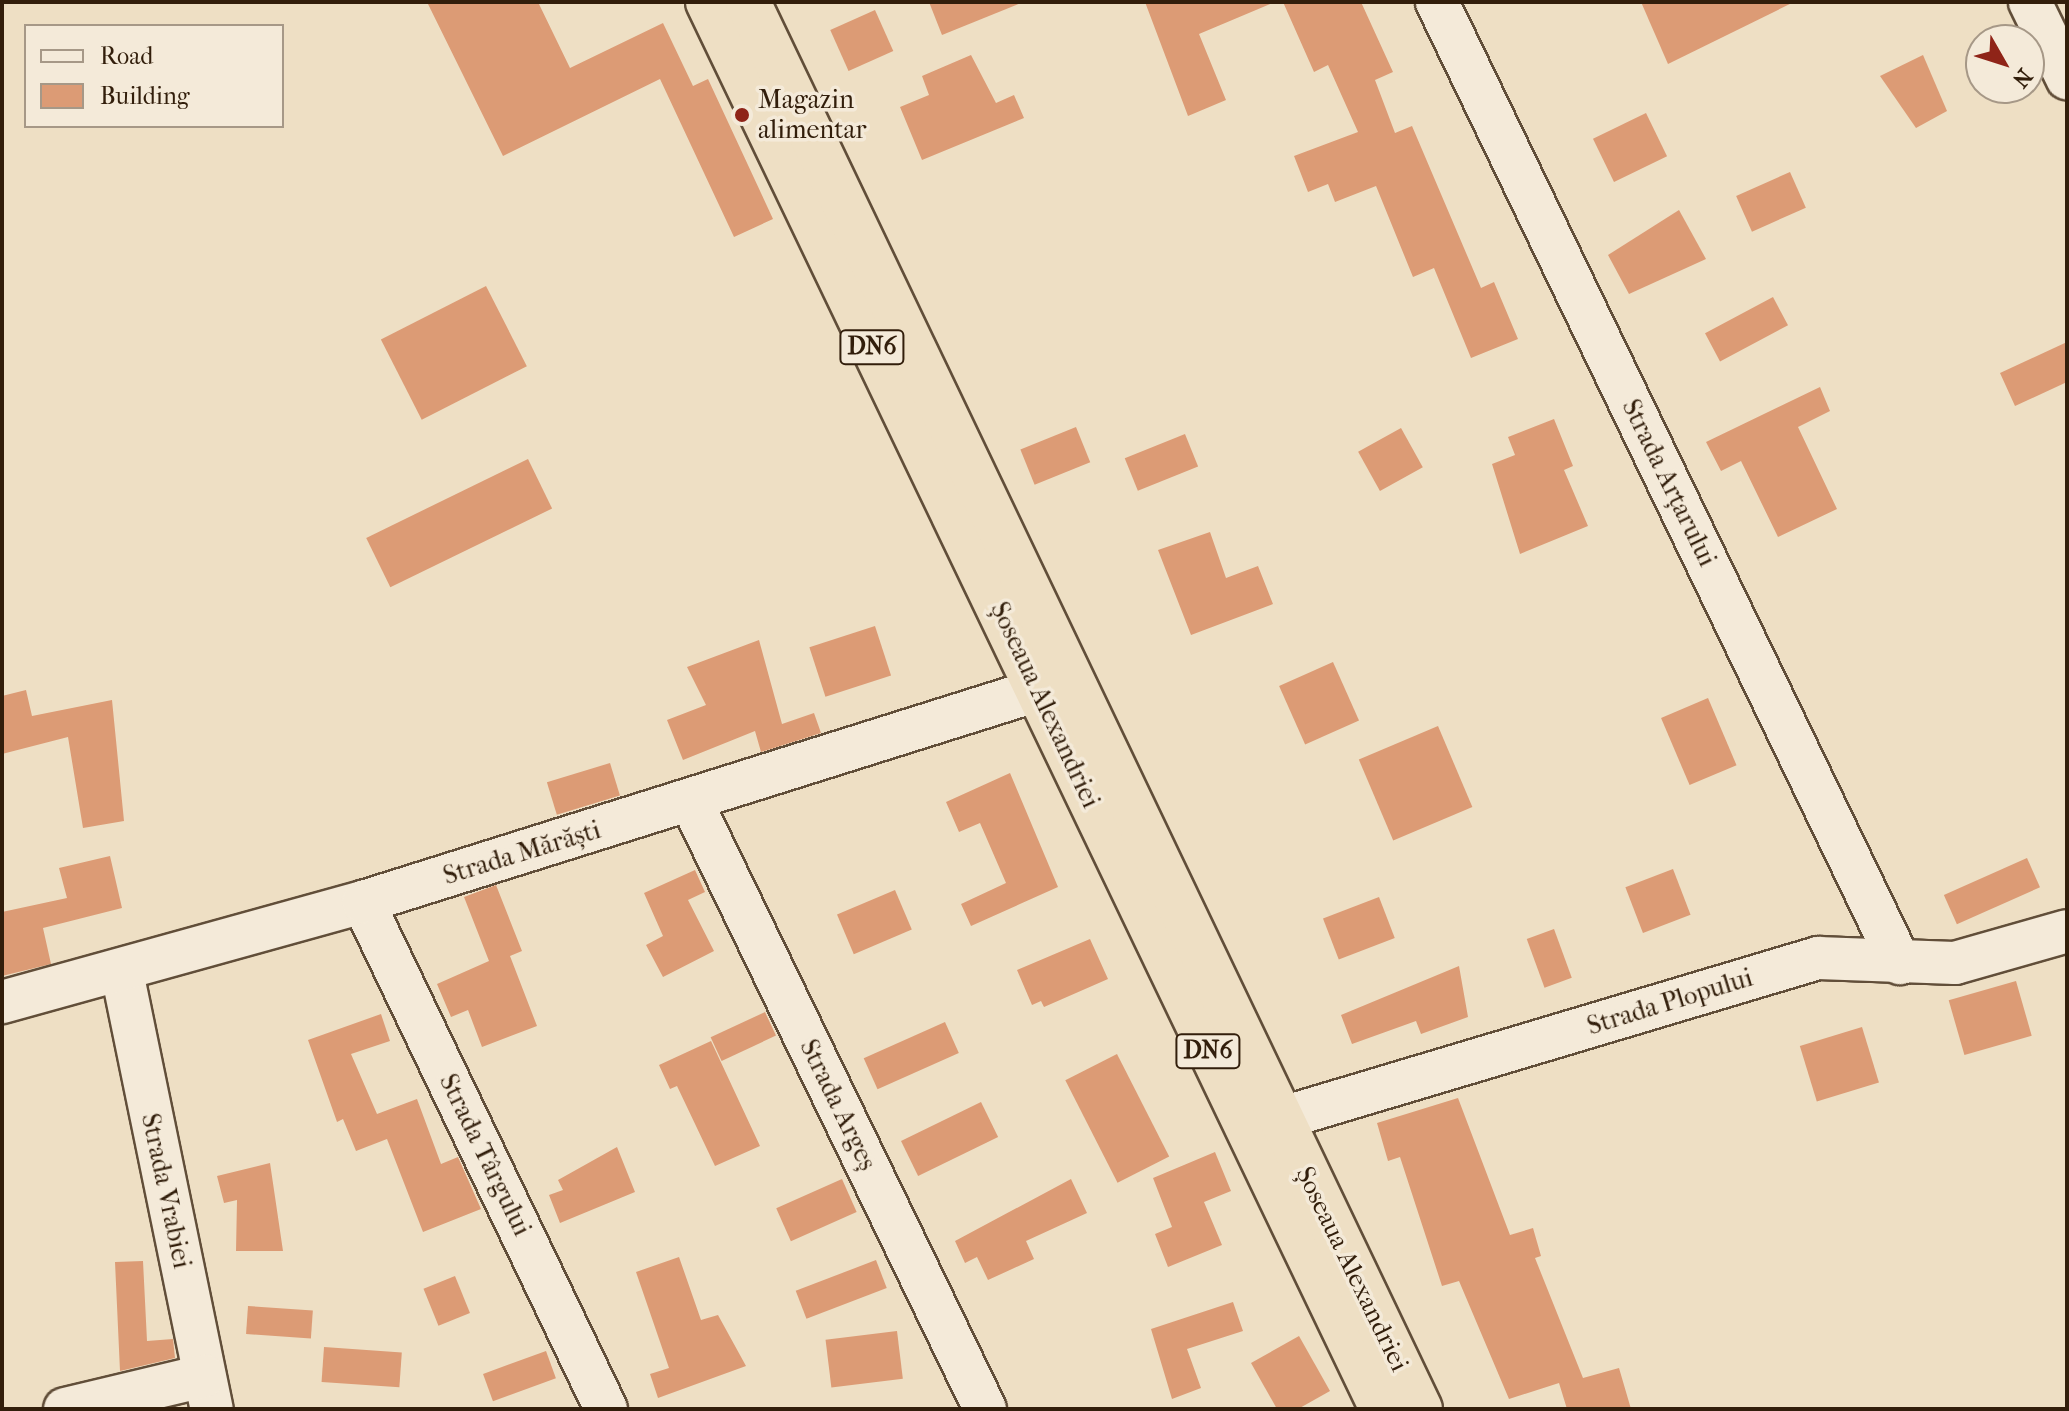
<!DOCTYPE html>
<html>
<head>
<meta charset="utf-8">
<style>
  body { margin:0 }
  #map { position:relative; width:2069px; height:1411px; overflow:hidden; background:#eedfc4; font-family:"IM FELL French Canon",serif }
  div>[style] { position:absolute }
  .building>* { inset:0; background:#dc9b75; transform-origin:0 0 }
  .roads { filter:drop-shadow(2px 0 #614e39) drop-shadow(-2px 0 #614e39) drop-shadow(0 2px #614e39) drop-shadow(0 -2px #614e39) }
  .minor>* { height:42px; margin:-21px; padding:0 21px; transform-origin:21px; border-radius:21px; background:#f4ead9 }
  .highway>* { height:44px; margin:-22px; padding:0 22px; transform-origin:22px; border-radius:22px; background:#eedfc4 }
  .dots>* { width:22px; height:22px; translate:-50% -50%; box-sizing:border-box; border:4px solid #f4ead9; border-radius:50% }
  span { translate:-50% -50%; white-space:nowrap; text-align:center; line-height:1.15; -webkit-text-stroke:7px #f4ead9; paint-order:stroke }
  .shield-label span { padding:2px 6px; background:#f4ead9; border:2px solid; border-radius:6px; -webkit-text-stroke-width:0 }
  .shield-label { font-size:24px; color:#321e0b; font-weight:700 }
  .poi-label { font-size:26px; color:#321e0b }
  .left { translate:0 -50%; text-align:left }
  .street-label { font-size:26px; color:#321e0b }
  .frame { position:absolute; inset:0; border:4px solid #321e0b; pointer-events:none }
  .legend { position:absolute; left:24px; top:24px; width:260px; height:104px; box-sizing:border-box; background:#f4ead9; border:2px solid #a69887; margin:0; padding:10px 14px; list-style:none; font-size:24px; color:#321e0b }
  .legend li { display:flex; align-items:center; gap:16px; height:40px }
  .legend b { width:40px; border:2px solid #a69887 }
  .north { position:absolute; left:1965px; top:24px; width:80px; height:80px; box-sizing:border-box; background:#f4ead9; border:2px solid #a69887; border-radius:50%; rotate:129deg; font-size:22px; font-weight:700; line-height:32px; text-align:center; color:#321e0b }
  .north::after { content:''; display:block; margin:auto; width:28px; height:36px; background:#8f2418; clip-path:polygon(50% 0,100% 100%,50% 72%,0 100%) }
</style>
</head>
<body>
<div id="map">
  <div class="building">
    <i style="clip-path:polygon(427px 2px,538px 2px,570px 68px,663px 23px,693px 86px,708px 79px,773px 219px,734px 237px,660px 79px,503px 156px)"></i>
    <i style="clip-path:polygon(929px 2px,1021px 2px,1021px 3px,942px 35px)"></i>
    <i style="clip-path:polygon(1145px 2px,1275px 2px,1199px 34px,1226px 100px,1188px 116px)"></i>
    <i style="clip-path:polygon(1283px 2px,1361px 2px,1393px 72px,1375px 80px,1395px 133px,1412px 126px,1481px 288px,1494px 282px,1518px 339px,1471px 358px,1434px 268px,1413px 277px,1376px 186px,1335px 202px,1328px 184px,1308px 192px,1294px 156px,1358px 132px,1328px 65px,1314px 72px)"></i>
    <i style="clip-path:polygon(1641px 2px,1794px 2px,1668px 64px)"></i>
    <i style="left:875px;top:10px;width:45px;height:49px;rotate:66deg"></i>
    <i style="clip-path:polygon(971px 55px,996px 103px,1014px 95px,1024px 118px,922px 160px,900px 107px,929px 95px,922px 76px)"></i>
    <i style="clip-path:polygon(1923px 55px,1947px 111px,1916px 128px,1880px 76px)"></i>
    <i style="left:1646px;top:113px;width:48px;height:59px;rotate:64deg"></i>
    <i style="left:1790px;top:172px;width:39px;height:59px;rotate:66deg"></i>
    <i style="clip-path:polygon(1679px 210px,1706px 259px,1629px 294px,1608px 255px)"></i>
    <i style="left:486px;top:286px;width:90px;height:118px;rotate:63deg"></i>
    <i style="left:1773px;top:297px;width:32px;height:77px;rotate:62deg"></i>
    <i style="clip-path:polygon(2067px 342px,2067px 382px,2015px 406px,2000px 373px)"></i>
    <i style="clip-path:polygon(1820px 387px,1830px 411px,1798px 427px,1837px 509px,1778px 537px,1741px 461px,1721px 471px,1706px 442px)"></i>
    <i style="clip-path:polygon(1554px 419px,1573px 466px,1564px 470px,1588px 526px,1520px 554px,1492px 464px,1515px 455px,1508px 437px)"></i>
    <i style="left:1076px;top:427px;width:38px;height:60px;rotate:68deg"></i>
    <i style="left:1401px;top:428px;width:45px;height:49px;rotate:61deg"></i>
    <i style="left:1185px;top:434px;width:35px;height:65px;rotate:68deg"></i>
    <i style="left:528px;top:459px;width:55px;height:180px;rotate:64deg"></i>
    <i style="clip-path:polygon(1210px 532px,1226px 578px,1258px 566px,1273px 604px,1191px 635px,1158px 550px)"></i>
    <i style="left:875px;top:626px;width:52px;height:69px;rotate:72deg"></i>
    <i style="clip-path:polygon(759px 640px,782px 724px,814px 713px,821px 733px,761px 752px,755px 731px,683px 760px,667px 720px,706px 705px,687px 667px)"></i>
    <i style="left:1333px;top:662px;width:64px;height:59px;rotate:66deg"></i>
    <i style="clip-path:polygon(26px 690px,32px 716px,112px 700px,124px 821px,83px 828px,68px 737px,2px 754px,2px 696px)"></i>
    <i style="left:1708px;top:698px;width:73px;height:51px;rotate:67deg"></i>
    <i style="left:1438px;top:726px;width:88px;height:86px;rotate:67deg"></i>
    <i style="left:610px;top:763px;width:34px;height:66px;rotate:73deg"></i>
    <i style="clip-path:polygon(1010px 773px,1058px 887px,971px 926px,961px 904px,1006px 883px,980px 823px,959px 832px,946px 802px)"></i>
    <i style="clip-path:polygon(110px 856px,122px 908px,43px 928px,51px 964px,2px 976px,2px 912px,67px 898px,59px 868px)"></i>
    <i style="left:2027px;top:858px;width:32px;height:91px;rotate:66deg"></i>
    <i style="left:1673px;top:869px;width:49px;height:51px;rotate:69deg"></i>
    <i style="clip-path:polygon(695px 870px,705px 892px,688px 900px,714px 951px,663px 977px,646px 945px,663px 936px,644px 893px)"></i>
    <i style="clip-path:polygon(496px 885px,522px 951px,510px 956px,537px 1026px,482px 1047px,468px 1010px,451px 1017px,437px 984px,489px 961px,464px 897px)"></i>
    <i style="left:895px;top:890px;width:43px;height:63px;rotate:67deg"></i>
    <i style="left:1379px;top:897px;width:44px;height:60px;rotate:69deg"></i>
    <i style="left:1554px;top:929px;width:52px;height:29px;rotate:70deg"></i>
    <i style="clip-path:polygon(1090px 939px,1108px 979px,1044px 1007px,1041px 1001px,1032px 1005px,1017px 970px)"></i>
    <i style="clip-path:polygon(1459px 966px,1468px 1017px,1421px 1034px,1416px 1021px,1352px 1044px,1341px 1015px)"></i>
    <i style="left:2016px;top:981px;width:57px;height:70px;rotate:74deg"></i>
    <i style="left:765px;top:1012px;width:26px;height:60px;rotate:65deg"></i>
    <i style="clip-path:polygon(381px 1014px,390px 1041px,351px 1054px,377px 1114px,417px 1099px,441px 1164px,458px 1157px,481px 1209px,423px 1232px,387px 1139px,356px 1151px,343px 1119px,337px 1122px,308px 1040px)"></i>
    <i style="left:945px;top:1022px;width:34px;height:89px;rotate:66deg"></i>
    <i style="left:1862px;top:1027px;width:58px;height:65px;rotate:73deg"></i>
    <i style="clip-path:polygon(711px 1041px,760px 1146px,715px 1166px,677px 1086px,670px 1089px,659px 1065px)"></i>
    <i style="left:1117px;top:1054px;width:115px;height:58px;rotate:63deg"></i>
    <i style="clip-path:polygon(1458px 1098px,1510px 1235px,1533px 1228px,1541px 1256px,1535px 1258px,1583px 1378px,1619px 1368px,1631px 1409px,1567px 1409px,1559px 1383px,1509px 1399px,1459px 1281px,1442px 1286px,1400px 1157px,1388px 1161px,1377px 1123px)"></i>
    <i style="left:981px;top:1102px;width:39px;height:89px;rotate:64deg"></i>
    <i style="clip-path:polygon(617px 1147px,635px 1192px,560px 1223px,549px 1195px,563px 1190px,558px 1180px)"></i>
    <i style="clip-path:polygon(1215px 1152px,1231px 1191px,1204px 1202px,1222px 1245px,1168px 1267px,1155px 1234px,1172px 1227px,1153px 1178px)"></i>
    <i style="clip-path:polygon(270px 1163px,283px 1251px,236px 1251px,237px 1200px,224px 1203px,217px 1176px)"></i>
    <i style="left:842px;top:1179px;width:36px;height:72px;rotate:66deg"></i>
    <i style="clip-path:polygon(1071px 1179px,1087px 1213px,1026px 1241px,1034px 1259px,988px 1280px,977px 1257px,965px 1263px,955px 1241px)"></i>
    <i style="clip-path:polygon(679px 1257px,701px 1320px,718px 1315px,746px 1366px,658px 1398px,650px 1374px,669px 1368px,636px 1272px)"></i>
    <i style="left:876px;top:1260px;width:30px;height:86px;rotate:69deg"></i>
    <i style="clip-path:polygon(143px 1261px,147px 1341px,173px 1339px,175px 1358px,120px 1371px,115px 1262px)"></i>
    <i style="left:455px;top:1276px;width:40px;height:34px;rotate:68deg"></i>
    <i style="clip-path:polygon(1233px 1302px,1243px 1331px,1187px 1349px,1201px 1388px,1172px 1399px,1151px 1329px)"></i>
    <i style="left:248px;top:1306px;width:65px;height:28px;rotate:4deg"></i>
    <i style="left:897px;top:1331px;width:48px;height:72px;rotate:83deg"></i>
    <i style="clip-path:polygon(1299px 1336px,1330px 1391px,1298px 1409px,1277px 1409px,1251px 1363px)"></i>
    <i style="left:324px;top:1347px;width:78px;height:35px;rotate:4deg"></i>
    <i style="left:546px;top:1351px;width:29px;height:67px;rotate:70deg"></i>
  </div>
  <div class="roads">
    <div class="minor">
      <i style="left:1437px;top:2px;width:1067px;rotate:64.28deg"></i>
      <i style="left:2030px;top:2px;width:85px;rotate:64deg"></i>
      <i style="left:691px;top:801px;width:675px;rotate:64.19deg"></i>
      <i style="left:363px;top:902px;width:562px;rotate:64.39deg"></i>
      <i style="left:122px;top:972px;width:446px;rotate:78.4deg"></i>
      <i style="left:2px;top:1002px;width:375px;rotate:-15.5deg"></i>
      <i style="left:363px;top:902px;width:708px;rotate:-17.44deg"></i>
      <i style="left:1279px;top:1119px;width:563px;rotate:-16.63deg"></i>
      <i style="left:1818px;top:958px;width:137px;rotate:2.1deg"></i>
      <i style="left:1955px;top:963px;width:116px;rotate:-15.9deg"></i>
      <i style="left:65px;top:1409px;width:143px;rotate:-13.4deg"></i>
    </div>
    <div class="highway">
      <i style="left:708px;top:2px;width:1560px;rotate:64.4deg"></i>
      <i style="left:748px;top:2px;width:1559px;rotate:64.47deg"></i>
    </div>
  </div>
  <div class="dots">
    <i style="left:742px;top:115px;background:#8f2418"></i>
  </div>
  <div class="shield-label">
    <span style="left:872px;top:347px">DN6</span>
    <span style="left:1208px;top:1051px">DN6</span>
  </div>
  <div class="poi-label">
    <span class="left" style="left:758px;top:115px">Magazin<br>alimentar</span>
  </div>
  <div class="street-label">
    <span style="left:1669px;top:483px;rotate:64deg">Strada Arțarului</span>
    <span style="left:1045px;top:705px;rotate:65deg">Șoseaua Alexandriei</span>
    <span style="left:522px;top:853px;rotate:-17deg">Strada Mărăști</span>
    <span style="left:1670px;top:1002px;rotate:-17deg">Strada Plopului</span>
    <span style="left:838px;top:1105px;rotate:64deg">Strada Argeș</span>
    <span style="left:485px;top:1155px;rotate:64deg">Strada Târgului</span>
    <span style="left:166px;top:1191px;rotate:78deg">Strada Vrabiei</span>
    <span style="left:1352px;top:1269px;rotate:64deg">Șoseaua Alexandriei</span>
  </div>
  <div class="frame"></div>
  <ul class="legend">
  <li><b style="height:10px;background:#f4ead9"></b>Road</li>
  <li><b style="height:22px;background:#dc9b75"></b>Building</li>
  </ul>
  <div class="north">N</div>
</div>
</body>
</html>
